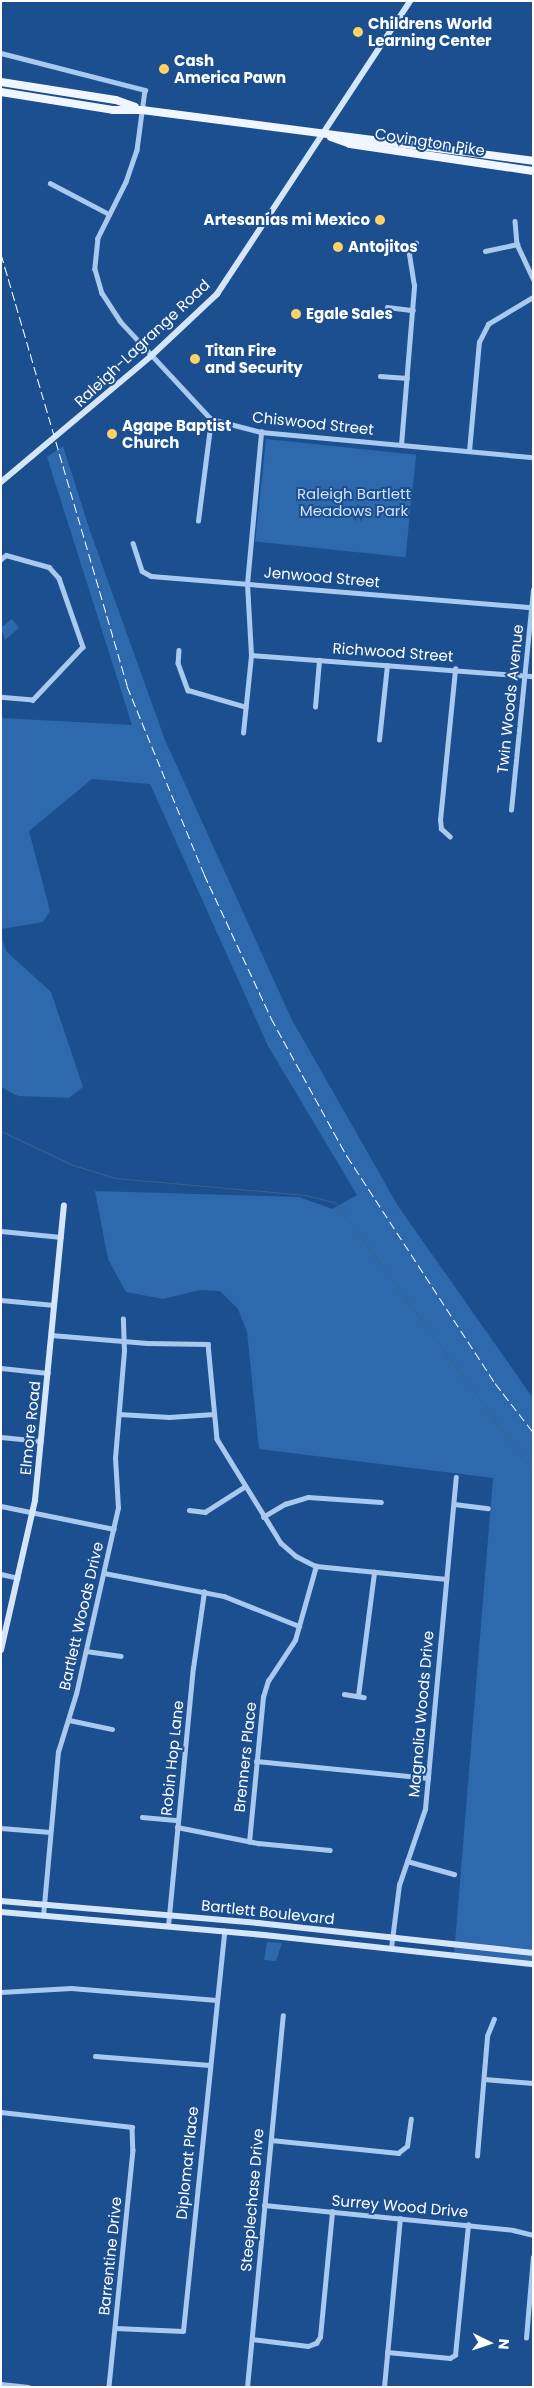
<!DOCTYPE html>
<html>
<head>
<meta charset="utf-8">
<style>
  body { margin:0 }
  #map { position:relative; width:534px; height:2388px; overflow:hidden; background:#1b4f8f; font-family:Poppins,sans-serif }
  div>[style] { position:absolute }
  .green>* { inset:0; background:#2e69ad; transform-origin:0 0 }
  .stream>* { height:1px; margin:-0.5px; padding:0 0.5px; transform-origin:0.5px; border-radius:0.5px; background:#3c6290 }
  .street>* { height:4.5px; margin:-2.25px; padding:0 2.25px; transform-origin:2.25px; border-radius:2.25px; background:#a9c9ee }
  .secondary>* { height:6px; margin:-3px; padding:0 3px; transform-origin:3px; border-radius:3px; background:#d6e6fa }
  .primary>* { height:8px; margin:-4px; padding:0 4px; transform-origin:4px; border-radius:4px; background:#f0f6ff }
  .rail>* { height:1px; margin-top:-0.5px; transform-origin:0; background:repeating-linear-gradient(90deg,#fff 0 9px,transparent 0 13px) }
  .dots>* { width:14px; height:14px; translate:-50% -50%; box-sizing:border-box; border:2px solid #1b4f8f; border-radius:50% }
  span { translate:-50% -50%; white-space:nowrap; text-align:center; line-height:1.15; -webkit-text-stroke:4px #1b4f8f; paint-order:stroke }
  .poi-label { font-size:15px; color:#fff; font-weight:700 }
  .left { translate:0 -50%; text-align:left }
  .right { translate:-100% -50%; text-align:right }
  .street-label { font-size:15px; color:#fff }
  .park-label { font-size:15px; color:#cfe3fa }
  .frame { position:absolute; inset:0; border:2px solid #fff; pointer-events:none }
  .north { position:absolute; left:464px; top:2318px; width:50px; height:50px; -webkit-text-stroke:4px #1b4f8f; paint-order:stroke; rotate:94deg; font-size:14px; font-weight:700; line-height:20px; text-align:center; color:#fff }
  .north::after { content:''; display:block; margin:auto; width:18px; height:22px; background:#fff; clip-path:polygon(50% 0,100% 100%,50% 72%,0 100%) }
</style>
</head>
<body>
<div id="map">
  <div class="green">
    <i style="left:266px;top:439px;width:151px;height:103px;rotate:6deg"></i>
    <i style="clip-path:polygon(63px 446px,90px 531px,165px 740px,291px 1018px,398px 1206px,533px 1398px,533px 1964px,454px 1955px,493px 1478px,259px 1449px,247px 1332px,238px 1309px,220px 1291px,200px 1290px,163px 1299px,126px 1292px,108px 1259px,95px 1191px,299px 1197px,332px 1209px,357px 1195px,268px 1046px,150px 784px,92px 779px,29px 831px,50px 911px,43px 922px,1px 929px,1px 718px,132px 725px,47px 457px)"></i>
    <i style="clip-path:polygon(12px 619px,19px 628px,5px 640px,1px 628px)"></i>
    <i style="clip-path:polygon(1px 936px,6px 951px,51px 992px,83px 1087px,69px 1098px,18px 1096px,1px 1087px)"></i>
    <i style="clip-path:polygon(267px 1942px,282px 1943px,276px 1961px,264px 1960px)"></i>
  </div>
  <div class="stream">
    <i style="left:1px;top:1131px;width:80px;rotate:25.3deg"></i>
    <i style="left:73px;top:1165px;width:44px;rotate:17.2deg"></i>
    <i style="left:115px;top:1178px;width:191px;rotate:5.1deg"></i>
    <i style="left:305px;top:1195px;width:32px;rotate:14deg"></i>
    <i style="left:336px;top:1203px;width:333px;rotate:53.8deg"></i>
  </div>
  <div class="street">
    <i style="left:1px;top:53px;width:149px;rotate:14.4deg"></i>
    <i style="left:145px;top:90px;width:61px;rotate:97.6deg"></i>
    <i style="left:137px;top:150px;width:34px;rotate:109deg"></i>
    <i style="left:126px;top:182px;width:63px;rotate:116.6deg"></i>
    <i style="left:98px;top:238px;width:31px;rotate:96deg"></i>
    <i style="left:95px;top:269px;width:25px;rotate:74deg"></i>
    <i style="left:102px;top:293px;width:33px;rotate:57deg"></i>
    <i style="left:120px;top:321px;width:134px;rotate:47.1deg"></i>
    <i style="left:211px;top:419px;width:52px;rotate:14.6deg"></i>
    <i style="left:261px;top:432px;width:273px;rotate:5.3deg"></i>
    <i style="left:50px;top:183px;width:67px;rotate:27.7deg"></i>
    <i style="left:515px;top:221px;width:23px;rotate:85deg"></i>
    <i style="left:517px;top:244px;width:38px;rotate:65deg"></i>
    <i style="left:485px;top:251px;width:33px;rotate:-12deg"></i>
    <i style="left:387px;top:307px;width:26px;rotate:7deg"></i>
    <i style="left:380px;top:376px;width:27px;rotate:4deg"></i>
    <i style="left:401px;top:445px;width:160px;rotate:-85.3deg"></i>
    <i style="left:414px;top:286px;width:32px;rotate:-99deg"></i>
    <i style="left:409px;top:254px;width:13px;rotate:-58deg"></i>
    <i style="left:469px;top:451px;width:109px;rotate:-84.8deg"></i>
    <i style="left:479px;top:342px;width:20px;rotate:-63deg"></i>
    <i style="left:488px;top:324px;width:52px;rotate:-31deg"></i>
    <i style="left:198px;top:521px;width:103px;rotate:-82.7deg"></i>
    <i style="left:133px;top:543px;width:29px;rotate:72deg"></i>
    <i style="left:142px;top:571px;width:10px;rotate:29deg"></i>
    <i style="left:151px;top:576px;width:381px;rotate:4.7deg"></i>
    <i style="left:1px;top:559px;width:6px;rotate:-39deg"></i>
    <i style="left:6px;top:555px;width:45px;rotate:15.6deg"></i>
    <i style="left:49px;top:567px;width:15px;rotate:48deg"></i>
    <i style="left:59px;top:578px;width:73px;rotate:70.8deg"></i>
    <i style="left:83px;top:647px;width:73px;rotate:133.3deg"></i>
    <i style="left:33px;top:700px;width:32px;rotate:-175deg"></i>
    <i style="left:179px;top:650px;width:13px;rotate:94deg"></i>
    <i style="left:178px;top:663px;width:29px;rotate:70deg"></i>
    <i style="left:188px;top:690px;width:60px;rotate:16.3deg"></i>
    <i style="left:251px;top:655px;width:283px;rotate:4.3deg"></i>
    <i style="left:315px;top:707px;width:47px;rotate:-85.1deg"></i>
    <i style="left:243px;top:733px;width:78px;rotate:-84.1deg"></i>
    <i style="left:251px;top:655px;width:71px;rotate:-93.2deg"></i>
    <i style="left:247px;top:584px;width:153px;rotate:-84.7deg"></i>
    <i style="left:379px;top:740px;width:75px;rotate:-83.9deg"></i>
    <i style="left:511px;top:810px;width:221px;rotate:-84.3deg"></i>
    <i style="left:450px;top:837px;width:12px;rotate:-138deg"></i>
    <i style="left:441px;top:829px;width:9px;rotate:-96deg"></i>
    <i style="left:440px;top:820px;width:152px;rotate:-84.3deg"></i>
    <i style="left:1px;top:1231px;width:60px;rotate:5.7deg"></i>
    <i style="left:1px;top:1300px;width:53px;rotate:5.4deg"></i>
    <i style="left:51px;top:1335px;width:96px;rotate:4.8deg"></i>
    <i style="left:147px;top:1343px;width:61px;rotate:0.9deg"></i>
    <i style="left:208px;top:1344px;width:95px;rotate:84.6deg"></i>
    <i style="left:217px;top:1439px;width:122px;rotate:58.4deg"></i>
    <i style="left:281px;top:1543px;width:20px;rotate:41deg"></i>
    <i style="left:296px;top:1556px;width:22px;rotate:27deg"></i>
    <i style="left:316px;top:1566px;width:131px;rotate:5.7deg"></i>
    <i style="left:1px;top:1368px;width:47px;rotate:6.1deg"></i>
    <i style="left:119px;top:1414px;width:50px;rotate:3.4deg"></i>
    <i style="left:169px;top:1417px;width:45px;rotate:-3.8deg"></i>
    <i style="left:1px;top:1437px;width:40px;rotate:5.7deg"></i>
    <i style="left:454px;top:1504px;width:34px;rotate:7deg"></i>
    <i style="left:1px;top:1506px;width:115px;rotate:11.5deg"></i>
    <i style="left:189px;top:1510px;width:16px;rotate:7deg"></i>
    <i style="left:205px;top:1512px;width:46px;rotate:-32.7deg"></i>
    <i style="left:263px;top:1517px;width:26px;rotate:-31deg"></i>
    <i style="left:285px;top:1504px;width:24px;rotate:-17deg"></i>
    <i style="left:308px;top:1497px;width:73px;rotate:3.9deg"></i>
    <i style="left:104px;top:1573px;width:122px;rotate:10.9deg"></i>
    <i style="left:224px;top:1596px;width:81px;rotate:21.8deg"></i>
    <i style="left:1px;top:1574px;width:17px;rotate:13deg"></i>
    <i style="left:86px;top:1651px;width:35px;rotate:8deg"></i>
    <i style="left:344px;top:1694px;width:20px;rotate:9deg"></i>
    <i style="left:358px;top:1696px;width:125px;rotate:-82.6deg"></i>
    <i style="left:69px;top:1720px;width:44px;rotate:11.8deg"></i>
    <i style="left:256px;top:1761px;width:173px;rotate:5.6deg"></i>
    <i style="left:142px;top:1817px;width:36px;rotate:5deg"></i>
    <i style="left:177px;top:1827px;width:83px;rotate:11.2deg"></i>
    <i style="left:258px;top:1843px;width:72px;rotate:5.6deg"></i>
    <i style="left:1px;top:1828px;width:49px;rotate:4.7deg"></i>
    <i style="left:249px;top:1842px;width:146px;rotate:-84.5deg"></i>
    <i style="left:263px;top:1697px;width:17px;rotate:-73deg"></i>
    <i style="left:268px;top:1681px;width:49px;rotate:-56.6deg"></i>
    <i style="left:295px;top:1640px;width:77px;rotate:-74.2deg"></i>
    <i style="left:407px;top:1861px;width:49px;rotate:15.5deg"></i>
    <i style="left:43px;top:1916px;width:165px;rotate:-84.8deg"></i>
    <i style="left:58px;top:1752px;width:61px;rotate:-72.8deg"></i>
    <i style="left:76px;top:1694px;width:191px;rotate:-77.3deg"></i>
    <i style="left:118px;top:1508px;width:50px;rotate:-93.4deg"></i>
    <i style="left:115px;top:1458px;width:107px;rotate:-85.2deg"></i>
    <i style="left:124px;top:1351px;width:32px;rotate:-92deg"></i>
    <i style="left:168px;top:1926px;width:259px;rotate:-84.5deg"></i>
    <i style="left:193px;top:1668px;width:77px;rotate:-81.8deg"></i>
    <i style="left:391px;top:1948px;width:64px;rotate:-82.8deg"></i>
    <i style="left:399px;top:1885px;width:80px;rotate:-71.1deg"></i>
    <i style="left:425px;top:1809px;width:333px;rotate:-84.7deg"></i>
    <i style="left:1px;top:1992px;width:70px;rotate:-3.3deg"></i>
    <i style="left:71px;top:1988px;width:146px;rotate:4.7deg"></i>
    <i style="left:95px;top:2056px;width:115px;rotate:4.5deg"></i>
    <i style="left:484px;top:2079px;width:49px;rotate:4.7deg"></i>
    <i style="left:1px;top:2112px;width:132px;rotate:6.5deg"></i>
    <i style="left:132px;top:2127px;width:23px;rotate:88deg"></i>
    <i style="left:133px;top:2150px;width:238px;rotate:95.8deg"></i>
    <i style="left:271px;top:2140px;width:128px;rotate:5.8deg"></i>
    <i style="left:398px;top:2153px;width:11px;rotate:-38deg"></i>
    <i style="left:407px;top:2146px;width:27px;rotate:-82deg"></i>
    <i style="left:477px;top:2156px;width:120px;rotate:-85.2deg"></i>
    <i style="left:487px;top:2036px;width:18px;rotate:-68deg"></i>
    <i style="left:264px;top:2205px;width:250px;rotate:5.7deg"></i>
    <i style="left:513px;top:2230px;width:21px;rotate:14deg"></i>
    <i style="left:115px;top:2328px;width:68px;rotate:2.5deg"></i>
    <i style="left:183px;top:2331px;width:402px;rotate:-84.1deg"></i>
    <i style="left:526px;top:2338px;width:81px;rotate:-85.1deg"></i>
    <i style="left:252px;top:2339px;width:56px;rotate:7.1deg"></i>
    <i style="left:308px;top:2346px;width:9px;rotate:-21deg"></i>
    <i style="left:316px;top:2343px;width:7px;rotate:-56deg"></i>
    <i style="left:320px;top:2337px;width:126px;rotate:-84.5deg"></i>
    <i style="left:387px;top:2352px;width:63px;rotate:5.4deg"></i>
    <i style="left:450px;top:2358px;width:6px;rotate:-31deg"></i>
    <i style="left:455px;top:2355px;width:131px;rotate:-84.3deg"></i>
    <i style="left:1px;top:2384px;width:27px;rotate:6deg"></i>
    <i style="left:247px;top:2387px;width:373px;rotate:-84.5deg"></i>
    <i style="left:384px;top:2387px;width:169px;rotate:-84.6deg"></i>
  </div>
  <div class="secondary">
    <i style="left:1px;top:482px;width:196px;rotate:-40deg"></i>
    <i style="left:151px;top:356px;width:91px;rotate:-43.2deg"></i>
    <i style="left:217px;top:294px;width:351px;rotate:-56.6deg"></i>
    <i style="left:1px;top:1650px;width:154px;rotate:-77.2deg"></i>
    <i style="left:35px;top:1500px;width:296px;rotate:-84.4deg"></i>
    <i style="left:1px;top:1901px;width:258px;rotate:4.9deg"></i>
    <i style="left:258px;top:1923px;width:277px;rotate:6.2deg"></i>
    <i style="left:1px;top:1912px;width:264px;rotate:5deg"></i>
    <i style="left:264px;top:1935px;width:271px;rotate:6.2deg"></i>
  </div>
  <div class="primary">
    <i style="left:1px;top:82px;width:116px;rotate:8.9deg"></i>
    <i style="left:116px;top:100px;width:20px;rotate:20deg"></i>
    <i style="left:1px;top:92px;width:113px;rotate:9.1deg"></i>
    <i style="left:113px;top:110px;width:29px"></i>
    <i style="left:142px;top:110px;width:394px;rotate:7.4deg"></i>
    <i style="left:331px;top:137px;width:20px;rotate:20deg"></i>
    <i style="left:350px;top:144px;width:185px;rotate:8.4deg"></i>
  </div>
  <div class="rail">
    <i style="left:1px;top:254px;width:450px;rotate:73.7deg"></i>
    <i style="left:127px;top:686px;width:203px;rotate:67.7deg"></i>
    <i style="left:204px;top:874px;width:159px;rotate:65deg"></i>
    <i style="left:271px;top:1018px;width:158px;rotate:61.2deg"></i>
    <i style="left:347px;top:1156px;width:271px;rotate:56.9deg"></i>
    <i style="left:495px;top:1383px;width:62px;rotate:52.2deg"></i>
  </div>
  <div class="dots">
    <i style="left:358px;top:32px;background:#ffd166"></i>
    <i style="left:164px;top:69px;background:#ffd166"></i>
    <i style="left:380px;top:220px;background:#ffd166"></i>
    <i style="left:338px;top:247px;background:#ffd166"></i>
    <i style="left:296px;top:314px;background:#ffd166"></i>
    <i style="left:195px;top:359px;background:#ffd166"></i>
    <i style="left:112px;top:434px;background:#ffd166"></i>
  </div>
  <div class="poi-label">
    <span class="left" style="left:368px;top:32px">Childrens World<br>Learning Center</span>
    <span class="left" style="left:174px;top:69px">Cash<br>America Pawn</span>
    <span class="right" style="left:370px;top:220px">Artesanías mi Mexico</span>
    <span class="left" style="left:348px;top:247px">Antojitos</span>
    <span class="left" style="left:306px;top:314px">Egale Sales</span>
    <span class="left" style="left:205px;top:359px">Titan Fire<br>and Security</span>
    <span class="left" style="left:122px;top:434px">Agape Baptist<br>Church</span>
  </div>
  <div class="street-label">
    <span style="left:430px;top:142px;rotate:9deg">Covington Pike</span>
    <span style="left:142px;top:343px;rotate:-43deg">Raleigh-Lagrange Road</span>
    <span style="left:313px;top:423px;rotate:6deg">Chiswood Street</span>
    <span style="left:322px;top:577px;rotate:5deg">Jenwood Street</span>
    <span style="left:393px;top:652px;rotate:4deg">Richwood Street</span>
    <span style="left:510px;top:699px;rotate:-84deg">Twin Woods Avenue</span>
    <span style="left:30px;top:1428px;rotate:-84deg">Elmore Road</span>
    <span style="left:81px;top:1616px;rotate:-77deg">Bartlett Woods Drive</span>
    <span style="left:421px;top:1714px;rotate:-85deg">Magnolia Woods Drive</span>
    <span style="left:245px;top:1757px;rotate:-84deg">Brenners Place</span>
    <span style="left:172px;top:1758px;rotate:-84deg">Robin Hop Lane</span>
    <span style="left:268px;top:1912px;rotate:6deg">Bartlett Boulevard</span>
    <span style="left:187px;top:2163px;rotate:-84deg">Diplomat Place</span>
    <span style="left:252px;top:2200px;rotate:-85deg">Steeplechase Drive</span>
    <span style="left:400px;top:2206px;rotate:5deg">Surrey Wood Drive</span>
    <span style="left:110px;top:2256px;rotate:-84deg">Barrentine Drive</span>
  </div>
  <div class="park-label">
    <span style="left:354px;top:502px">Raleigh Bartlett<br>Meadows Park</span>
  </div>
  <div class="frame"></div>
  <div class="north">N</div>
</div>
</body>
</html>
